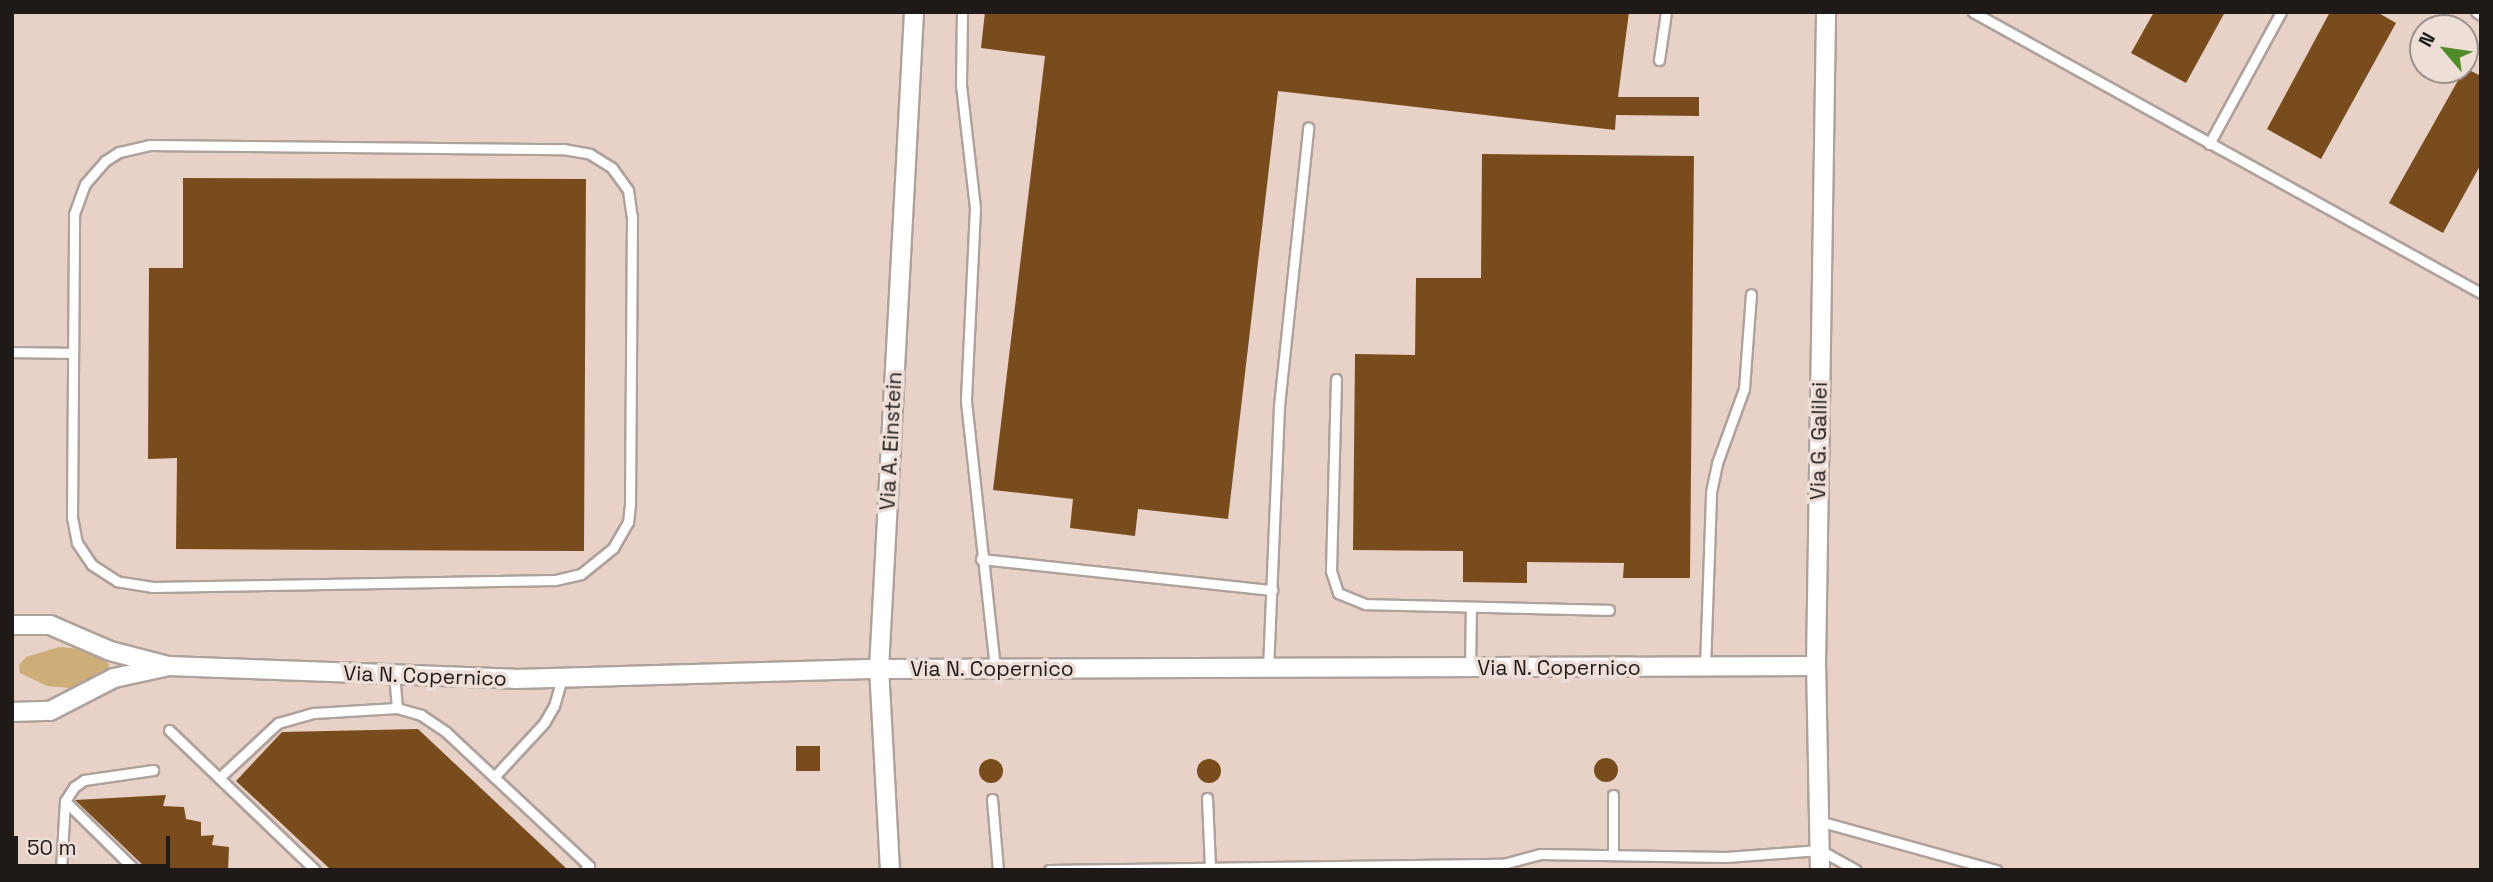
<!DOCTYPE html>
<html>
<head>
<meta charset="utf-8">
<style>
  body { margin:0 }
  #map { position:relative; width:2493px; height:882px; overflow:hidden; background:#eeded8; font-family:"Space Grotesk",sans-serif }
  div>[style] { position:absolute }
  .built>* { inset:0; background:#e8d1c7 }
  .green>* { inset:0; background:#cdae79 }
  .building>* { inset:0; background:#794c1e; transform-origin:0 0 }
  .round { border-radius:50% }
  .roads { filter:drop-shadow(2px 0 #afa19b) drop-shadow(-2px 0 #afa19b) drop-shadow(0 2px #afa19b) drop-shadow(0 -2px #afa19b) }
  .service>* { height:9px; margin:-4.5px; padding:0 4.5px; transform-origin:4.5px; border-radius:4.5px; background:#fff }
  .minor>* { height:18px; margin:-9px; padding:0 9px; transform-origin:9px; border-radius:9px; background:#fff }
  span { translate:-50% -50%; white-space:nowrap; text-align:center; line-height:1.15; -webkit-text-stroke:7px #eeded8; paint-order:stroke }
  .street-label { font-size:21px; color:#1f1a18 }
  .frame { position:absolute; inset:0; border:14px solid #1f1a18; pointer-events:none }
  .north { position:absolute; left:2409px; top:14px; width:70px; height:70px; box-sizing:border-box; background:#eeded8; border:2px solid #9b908b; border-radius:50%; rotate:299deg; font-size:19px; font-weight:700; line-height:28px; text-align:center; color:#1f1a18 }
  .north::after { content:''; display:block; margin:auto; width:24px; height:32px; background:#518c29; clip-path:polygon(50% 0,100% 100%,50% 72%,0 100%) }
  .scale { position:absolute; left:14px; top:836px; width:156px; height:32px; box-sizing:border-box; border:4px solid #1f1a18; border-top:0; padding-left:9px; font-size:21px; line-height:24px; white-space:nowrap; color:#1f1a18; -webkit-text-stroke:5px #eeded8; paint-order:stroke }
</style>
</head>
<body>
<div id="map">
  <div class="built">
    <i style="clip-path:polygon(evenodd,12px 12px,2481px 12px,2481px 870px,12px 870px,12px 12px,2423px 28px,2465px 28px,2465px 70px,2423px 70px,2423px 28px)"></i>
  </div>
  <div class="green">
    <i style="clip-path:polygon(59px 647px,82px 649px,102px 657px,109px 665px,108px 671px,81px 686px,70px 688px,47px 686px,20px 673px,19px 665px,26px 657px)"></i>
  </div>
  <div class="building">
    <i style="clip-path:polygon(985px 12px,1629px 12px,1618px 97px,1699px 97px,1699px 116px,1616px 115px,1615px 130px,1278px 91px,1228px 519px,1138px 509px,1135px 536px,1070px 528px,1073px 499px,993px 490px,1045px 56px,981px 48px)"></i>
    <i style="clip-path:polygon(2154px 12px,2225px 12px,2186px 83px,2131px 53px)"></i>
    <i style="clip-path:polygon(2330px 12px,2377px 12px,2396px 23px,2321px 159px,2267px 129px)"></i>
    <i style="clip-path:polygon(2465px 68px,2481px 76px,2481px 164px,2443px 233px,2389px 203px)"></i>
    <i style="clip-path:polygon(1482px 154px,1694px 156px,1690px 578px,1623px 578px,1624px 563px,1527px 562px,1527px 583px,1463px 582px,1463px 551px,1353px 550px,1355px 354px,1415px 355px,1416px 278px,1481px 278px)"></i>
    <i style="clip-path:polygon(183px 178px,586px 179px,584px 551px,176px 549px,177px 458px,148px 459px,149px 268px,183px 268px)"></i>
    <i style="clip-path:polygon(418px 729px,568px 870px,331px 870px,236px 781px,282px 732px)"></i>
    <i style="left:796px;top:746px;width:24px;height:25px"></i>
    <i class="round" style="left:1594px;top:758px;width:24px;height:24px"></i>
    <i class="round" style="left:979px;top:759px;width:24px;height:24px"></i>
    <i class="round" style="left:1197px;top:759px;width:24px;height:24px"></i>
    <i style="clip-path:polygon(166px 795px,163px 806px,184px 807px,186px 819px,201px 822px,201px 836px,214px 835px,212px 845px,229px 847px,228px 870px,148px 870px,75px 800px)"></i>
  </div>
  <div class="roads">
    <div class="service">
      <i style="left:962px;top:12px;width:73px;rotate:90.8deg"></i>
      <i style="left:961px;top:85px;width:124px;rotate:83.5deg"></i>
      <i style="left:975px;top:208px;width:193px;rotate:92.7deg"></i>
      <i style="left:966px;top:401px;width:270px;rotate:83.8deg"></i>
      <i style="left:1973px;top:12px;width:581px;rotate:28.95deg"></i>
      <i style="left:2476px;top:12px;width:6px;rotate:31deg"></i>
      <i style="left:1659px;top:60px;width:49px;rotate:-81.7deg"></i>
      <i style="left:2209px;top:144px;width:150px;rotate:-61.4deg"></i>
      <i style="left:149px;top:145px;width:414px;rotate:0.6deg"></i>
      <i style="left:563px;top:149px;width:27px;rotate:10deg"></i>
      <i style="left:590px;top:154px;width:26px;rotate:32deg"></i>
      <i style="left:612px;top:168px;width:27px;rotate:54deg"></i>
      <i style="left:628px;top:190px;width:27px;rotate:82deg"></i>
      <i style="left:632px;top:217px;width:287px;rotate:90.4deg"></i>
      <i style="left:630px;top:504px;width:18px;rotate:96deg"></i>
      <i style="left:628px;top:522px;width:30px;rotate:120deg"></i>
      <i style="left:613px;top:548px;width:41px;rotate:140.9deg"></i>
      <i style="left:581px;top:574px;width:28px;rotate:167deg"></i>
      <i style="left:554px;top:580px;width:401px;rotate:179deg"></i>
      <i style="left:153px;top:587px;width:36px;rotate:-171deg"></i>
      <i style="left:117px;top:581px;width:30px;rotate:-147deg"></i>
      <i style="left:92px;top:565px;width:27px;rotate:-124deg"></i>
      <i style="left:77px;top:543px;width:25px;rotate:-101deg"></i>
      <i style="left:72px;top:518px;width:304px;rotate:-89.6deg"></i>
      <i style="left:74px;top:214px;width:32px;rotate:-70deg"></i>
      <i style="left:85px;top:184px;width:30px;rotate:-49deg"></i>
      <i style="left:105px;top:161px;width:17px;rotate:-33deg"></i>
      <i style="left:119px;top:152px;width:31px;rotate:-13deg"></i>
      <i style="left:12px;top:352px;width:61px;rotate:0.9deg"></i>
      <i style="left:1336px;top:379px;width:192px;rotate:91.5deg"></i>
      <i style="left:1331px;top:571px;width:23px;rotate:72deg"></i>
      <i style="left:1338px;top:593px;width:29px;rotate:22deg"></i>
      <i style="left:1365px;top:604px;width:244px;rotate:1.4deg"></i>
      <i style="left:981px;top:559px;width:293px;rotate:6.1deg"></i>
      <i style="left:1705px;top:667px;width:175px;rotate:-88deg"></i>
      <i style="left:1711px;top:492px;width:30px;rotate:-78deg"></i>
      <i style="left:1717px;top:463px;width:79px;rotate:-70deg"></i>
      <i style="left:1744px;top:389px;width:95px;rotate:-85.8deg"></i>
      <i style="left:1470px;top:668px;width:61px;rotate:-89.1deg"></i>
      <i style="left:1268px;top:669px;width:263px;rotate:-87.6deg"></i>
      <i style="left:1279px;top:406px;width:280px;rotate:-84deg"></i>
      <i style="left:397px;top:708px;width:25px;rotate:16deg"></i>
      <i style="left:421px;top:715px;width:30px;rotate:34deg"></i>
      <i style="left:446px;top:732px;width:196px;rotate:43.1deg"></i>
      <i style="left:589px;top:866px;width:6px;rotate:135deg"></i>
      <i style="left:169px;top:730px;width:202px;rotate:43.8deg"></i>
      <i style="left:494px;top:777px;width:74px;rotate:-47.2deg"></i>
      <i style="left:544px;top:723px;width:20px;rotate:-60deg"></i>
      <i style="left:554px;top:706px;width:29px;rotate:-74deg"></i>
      <i style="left:219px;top:778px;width:81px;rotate:-43deg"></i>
      <i style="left:278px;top:723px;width:37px;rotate:-16deg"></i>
      <i style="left:314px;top:713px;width:83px;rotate:-3.4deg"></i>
      <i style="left:397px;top:708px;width:32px;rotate:-95deg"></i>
      <i style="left:1613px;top:795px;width:60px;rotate:90deg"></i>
      <i style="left:1207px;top:798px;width:70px;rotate:87.5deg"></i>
      <i style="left:992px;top:799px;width:71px;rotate:85.2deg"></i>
      <i style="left:65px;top:801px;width:98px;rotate:44.6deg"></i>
      <i style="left:1819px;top:821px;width:184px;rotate:15.5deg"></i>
      <i style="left:61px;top:870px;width:69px;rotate:-86.7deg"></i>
      <i style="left:65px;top:801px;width:17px;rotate:-57deg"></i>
      <i style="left:74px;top:787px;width:12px;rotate:-35deg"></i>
      <i style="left:84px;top:780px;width:70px;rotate:-8.2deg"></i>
      <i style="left:1049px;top:870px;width:454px;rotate:-0.8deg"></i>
      <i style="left:1503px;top:864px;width:39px;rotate:-15deg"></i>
      <i style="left:1541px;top:854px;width:185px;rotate:0.9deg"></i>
      <i style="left:1726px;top:857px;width:94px;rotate:-4.3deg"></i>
      <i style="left:1820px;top:850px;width:41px;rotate:29.1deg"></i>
    </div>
    <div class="minor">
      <i style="left:12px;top:625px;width:38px"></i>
      <i style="left:50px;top:625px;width:65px;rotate:23.4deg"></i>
      <i style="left:110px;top:651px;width:60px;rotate:14.5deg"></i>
      <i style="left:168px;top:666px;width:347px;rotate:2.1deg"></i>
      <i style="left:515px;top:679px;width:364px;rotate:-1.6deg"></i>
      <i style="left:879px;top:669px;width:937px;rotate:-0.18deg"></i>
      <i style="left:12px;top:712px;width:38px;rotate:-2deg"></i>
      <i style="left:50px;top:711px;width:72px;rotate:-27.3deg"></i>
      <i style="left:114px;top:678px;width:52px;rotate:-12.2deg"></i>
      <i style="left:890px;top:870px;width:201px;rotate:-93.1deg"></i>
      <i style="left:879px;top:669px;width:658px;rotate:-86.95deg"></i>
      <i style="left:1820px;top:870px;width:204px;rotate:-91.1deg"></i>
      <i style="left:1816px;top:666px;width:654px;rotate:-89.12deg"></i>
    </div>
  </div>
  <div class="street-label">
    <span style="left:891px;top:441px;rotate:-87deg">Via A. Einstein</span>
    <span style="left:1819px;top:441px;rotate:-89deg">Via G. Galilei</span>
    <span style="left:1559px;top:668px">Via N. Copernico</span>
    <span style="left:992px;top:669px">Via N. Copernico</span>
    <span style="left:425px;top:676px;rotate:2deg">Via N. Copernico</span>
  </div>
  <div class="frame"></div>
  <div class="north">N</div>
  <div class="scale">50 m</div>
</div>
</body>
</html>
